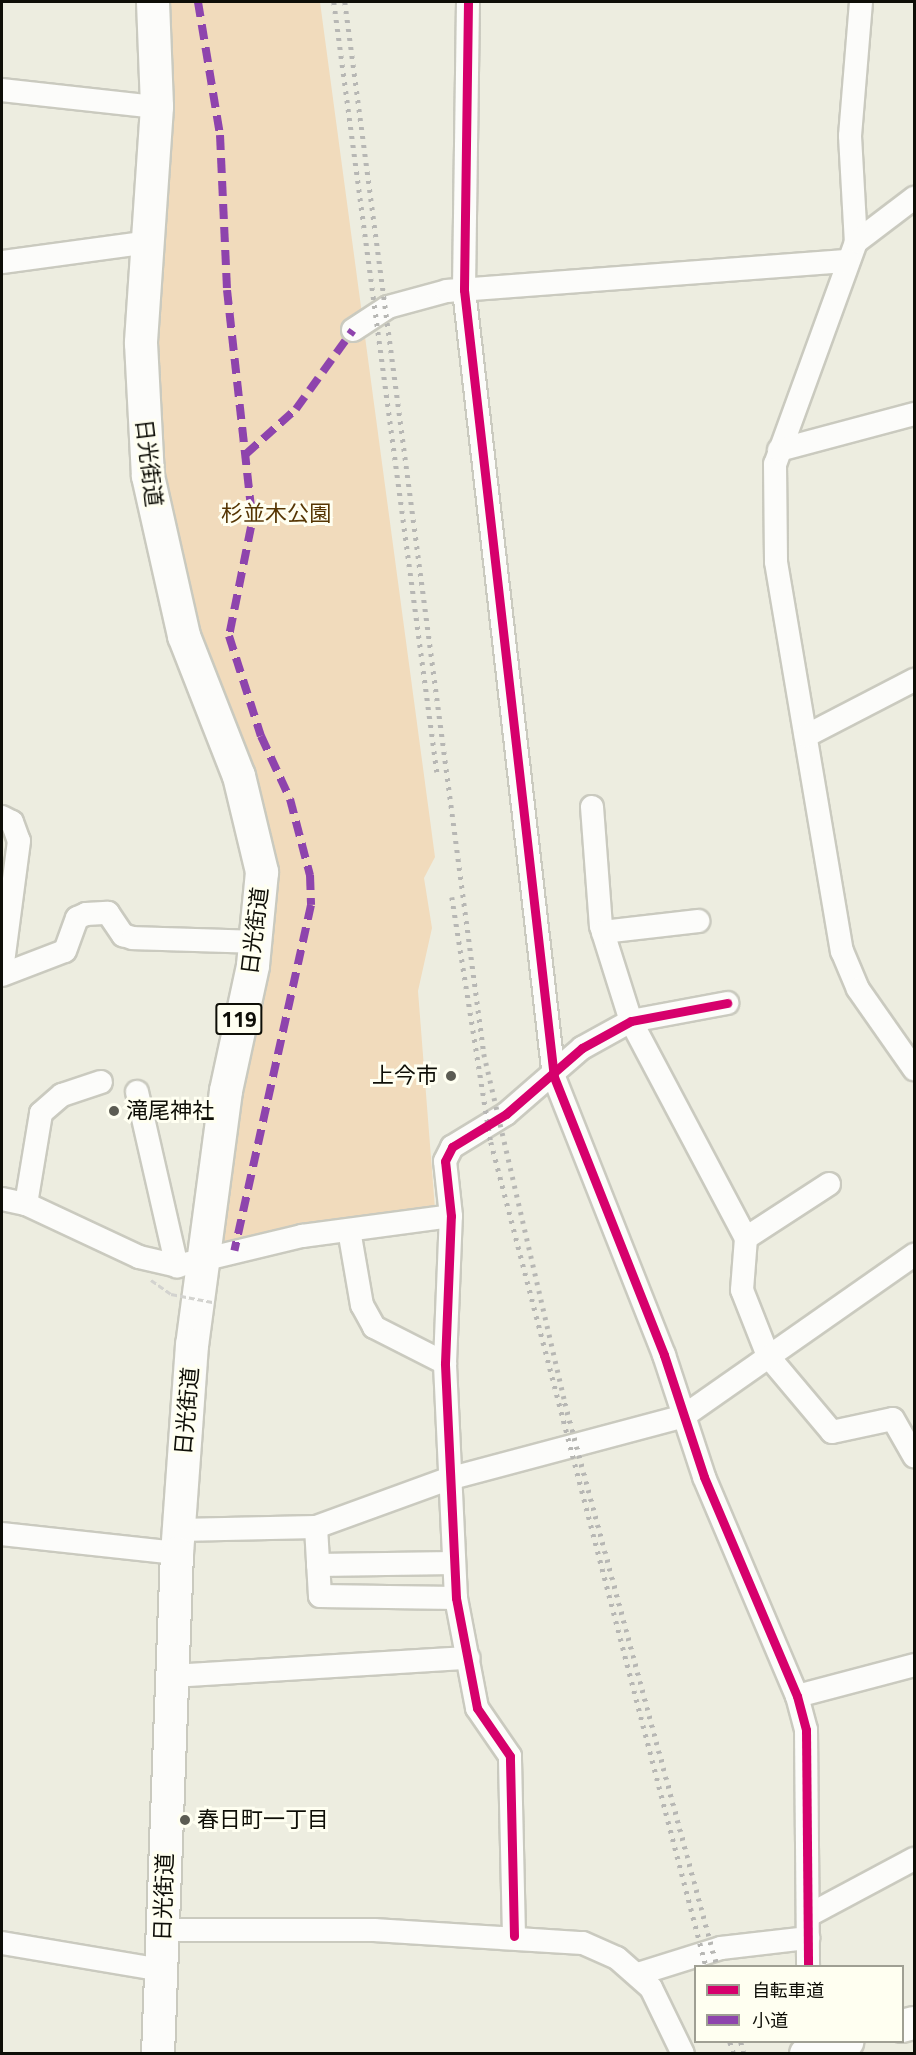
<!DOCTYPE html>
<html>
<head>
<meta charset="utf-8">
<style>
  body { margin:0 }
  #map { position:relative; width:916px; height:2055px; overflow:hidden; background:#edede0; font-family:"Titillium Web","Noto Sans JP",sans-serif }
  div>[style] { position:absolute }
  .green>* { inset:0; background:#f1dbbc }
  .path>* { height:3px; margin-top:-1.5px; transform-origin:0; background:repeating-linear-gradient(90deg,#d3d3cf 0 6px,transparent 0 9px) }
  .roads { filter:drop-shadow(2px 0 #cacabf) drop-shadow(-2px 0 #cacabf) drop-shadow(0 2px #cacabf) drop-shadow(0 -2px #cacabf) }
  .minor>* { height:22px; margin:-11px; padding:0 11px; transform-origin:11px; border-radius:11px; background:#fcfcfa }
  .highway>* { height:32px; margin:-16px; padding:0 16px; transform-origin:16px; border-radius:16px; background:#fcfcfa }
  .rail>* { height:4.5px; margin-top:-2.25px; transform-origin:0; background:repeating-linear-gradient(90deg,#b7b7b4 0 3px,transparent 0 9px) }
  .path-bridge>* { height:3px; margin-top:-1.5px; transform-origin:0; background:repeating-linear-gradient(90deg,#d3d3cf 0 6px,transparent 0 9px) }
  .quiet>* { height:8px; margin-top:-4px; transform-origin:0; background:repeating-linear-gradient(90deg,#8e44ad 0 15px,transparent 0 23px) }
  .cycleway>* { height:9px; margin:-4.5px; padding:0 4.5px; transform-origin:4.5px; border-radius:4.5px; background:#d6006c }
  .dots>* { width:16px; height:16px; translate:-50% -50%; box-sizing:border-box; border:3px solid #fffff1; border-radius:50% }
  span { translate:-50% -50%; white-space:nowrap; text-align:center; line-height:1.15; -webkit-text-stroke:6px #fffff1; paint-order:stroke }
  .shield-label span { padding:2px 4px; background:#fffff1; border:2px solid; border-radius:4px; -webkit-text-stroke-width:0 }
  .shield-label { font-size:21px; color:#0e0e07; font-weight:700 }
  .street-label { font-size:22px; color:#0e0e07 }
  .park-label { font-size:22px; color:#563604 }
  .poi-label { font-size:22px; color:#0e0e07 }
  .right { translate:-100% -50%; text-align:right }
  .left { translate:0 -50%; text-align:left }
  .frame { position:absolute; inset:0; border:3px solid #0e0e07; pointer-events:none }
  .legend { position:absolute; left:694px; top:1965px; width:210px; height:78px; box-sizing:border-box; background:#fffff1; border:2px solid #9f9f93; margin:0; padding:8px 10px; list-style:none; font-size:18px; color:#0e0e07 }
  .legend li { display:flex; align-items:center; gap:12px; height:30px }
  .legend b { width:30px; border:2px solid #9f9f93 }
</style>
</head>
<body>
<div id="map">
  <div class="green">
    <i style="clip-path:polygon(161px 2px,320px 2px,435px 857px,424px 878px,432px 928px,418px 991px,435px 1209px,211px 1253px,265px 935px,187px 635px,148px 402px)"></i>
  </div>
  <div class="path">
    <i style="left:151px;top:1280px;width:24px;rotate:35deg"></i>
  </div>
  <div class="roads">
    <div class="minor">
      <i style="left:468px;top:2px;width:288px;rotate:90.8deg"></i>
      <i style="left:464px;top:290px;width:792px;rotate:83.48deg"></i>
      <i style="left:554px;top:1077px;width:299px;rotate:68.4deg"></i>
      <i style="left:664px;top:1355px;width:128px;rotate:71.8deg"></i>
      <i style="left:704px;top:1477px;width:238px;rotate:67deg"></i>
      <i style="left:797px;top:1696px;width:35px;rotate:75deg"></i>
      <i style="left:806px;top:1730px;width:236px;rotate:89.5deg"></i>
      <i style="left:861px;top:2px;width:134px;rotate:94.7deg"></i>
      <i style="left:850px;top:136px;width:106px;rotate:86.8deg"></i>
      <i style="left:856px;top:242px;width:236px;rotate:110deg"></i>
      <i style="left:775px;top:464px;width:98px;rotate:89.4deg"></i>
      <i style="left:776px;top:562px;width:395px;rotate:80.4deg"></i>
      <i style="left:842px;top:951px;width:41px;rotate:67.2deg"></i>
      <i style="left:858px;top:989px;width:98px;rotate:55deg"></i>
      <i style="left:2px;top:90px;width:156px;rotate:6.3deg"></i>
      <i style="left:856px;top:242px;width:73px;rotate:-37.2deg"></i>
      <i style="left:2px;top:262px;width:148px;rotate:-7.7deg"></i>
      <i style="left:353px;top:330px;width:42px;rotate:-33.3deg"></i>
      <i style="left:388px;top:307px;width:61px;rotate:-15.2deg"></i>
      <i style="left:447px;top:291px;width:402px;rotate:-4.3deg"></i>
      <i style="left:779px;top:450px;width:140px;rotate:-14.9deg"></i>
      <i style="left:806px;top:736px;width:122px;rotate:-27.4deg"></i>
      <i style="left:592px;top:807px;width:119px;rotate:85.7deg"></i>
      <i style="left:601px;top:926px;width:100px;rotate:72.5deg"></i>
      <i style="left:631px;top:1021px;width:246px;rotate:62.1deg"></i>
      <i style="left:746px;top:1238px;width:99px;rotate:-33deg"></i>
      <i style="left:2px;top:817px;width:11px;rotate:27deg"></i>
      <i style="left:12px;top:822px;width:20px;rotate:70deg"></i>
      <i style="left:19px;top:841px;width:130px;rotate:97.5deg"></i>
      <i style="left:603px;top:932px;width:96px;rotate:-6.6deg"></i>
      <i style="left:2px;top:975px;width:67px;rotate:-20.9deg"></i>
      <i style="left:65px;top:951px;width:35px;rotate:-70deg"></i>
      <i style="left:77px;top:918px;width:10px;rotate:-24deg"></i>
      <i style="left:86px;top:914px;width:22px;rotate:-3deg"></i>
      <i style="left:108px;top:913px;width:27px;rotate:56deg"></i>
      <i style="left:123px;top:935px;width:10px;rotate:17deg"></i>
      <i style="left:133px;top:938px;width:124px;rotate:1.8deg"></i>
      <i style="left:137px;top:1092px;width:179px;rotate:77.1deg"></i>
      <i style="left:2px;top:1199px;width:25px;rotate:12deg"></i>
      <i style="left:26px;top:1204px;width:125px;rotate:25.1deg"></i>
      <i style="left:139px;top:1257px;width:39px;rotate:13deg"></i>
      <i style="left:177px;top:1266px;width:129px;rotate:-13.5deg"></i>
      <i style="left:302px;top:1236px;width:150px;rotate:-7.6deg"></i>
      <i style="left:26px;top:1204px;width:92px;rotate:-80.6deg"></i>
      <i style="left:41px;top:1113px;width:28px;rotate:-41deg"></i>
      <i style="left:62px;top:1095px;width:41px;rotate:-18.4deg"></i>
      <i style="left:349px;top:1230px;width:76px;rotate:80.2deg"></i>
      <i style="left:362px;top:1305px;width:25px;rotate:61deg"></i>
      <i style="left:374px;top:1327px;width:80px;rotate:26.9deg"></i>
      <i style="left:746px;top:1238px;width:52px;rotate:94.4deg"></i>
      <i style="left:742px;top:1290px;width:71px;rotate:68.5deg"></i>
      <i style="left:768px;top:1356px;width:99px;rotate:49.9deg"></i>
      <i style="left:832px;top:1432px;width:62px;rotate:-12deg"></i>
      <i style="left:893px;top:1419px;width:43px;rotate:60.4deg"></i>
      <i style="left:316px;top:1527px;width:69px;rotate:86.7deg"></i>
      <i style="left:320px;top:1596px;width:136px;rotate:0.8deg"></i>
      <i style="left:179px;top:1530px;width:137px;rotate:-1.3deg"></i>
      <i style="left:316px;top:1527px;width:140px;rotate:-20deg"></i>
      <i style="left:448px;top:1479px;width:244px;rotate:-14.9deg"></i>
      <i style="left:684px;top:1416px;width:281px;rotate:-35deg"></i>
      <i style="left:2px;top:1534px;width:176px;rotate:6.2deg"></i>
      <i style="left:318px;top:1565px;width:136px;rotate:-0.8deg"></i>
      <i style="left:171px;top:1676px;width:298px;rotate:-3.5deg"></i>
      <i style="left:797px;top:1696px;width:121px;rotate:-14.8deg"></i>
      <i style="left:809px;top:1915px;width:119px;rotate:-28.1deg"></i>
      <i style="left:163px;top:1930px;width:211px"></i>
      <i style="left:374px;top:1930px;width:209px;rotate:3.6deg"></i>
      <i style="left:583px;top:1943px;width:37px;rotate:24deg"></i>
      <i style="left:617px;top:1958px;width:45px;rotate:41.4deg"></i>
      <i style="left:651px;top:1988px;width:73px;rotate:64.1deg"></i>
      <i style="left:514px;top:1936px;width:180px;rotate:-91.3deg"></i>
      <i style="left:510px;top:1756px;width:58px;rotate:-124.5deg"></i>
      <i style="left:477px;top:1708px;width:112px;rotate:-100.8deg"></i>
      <i style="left:456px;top:1598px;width:235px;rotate:-92.7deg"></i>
      <i style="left:445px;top:1363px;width:147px;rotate:-87.7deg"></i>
      <i style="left:451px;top:1216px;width:55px;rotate:-96.2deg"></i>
      <i style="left:445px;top:1161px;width:16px;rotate:-63deg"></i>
      <i style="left:452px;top:1147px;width:63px;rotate:-31.4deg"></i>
      <i style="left:506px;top:1114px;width:101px;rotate:-41deg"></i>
      <i style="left:582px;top:1048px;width:56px;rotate:-28.9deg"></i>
      <i style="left:631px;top:1021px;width:98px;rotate:-10.6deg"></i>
      <i style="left:2px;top:1943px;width:162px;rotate:9.6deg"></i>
      <i style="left:638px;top:1974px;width:87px;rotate:-17.4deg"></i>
      <i style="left:721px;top:1948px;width:88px;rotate:-6.6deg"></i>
    </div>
    <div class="highway">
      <i style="left:153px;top:2px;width:105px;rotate:87.8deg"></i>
      <i style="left:157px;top:107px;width:237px;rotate:93.9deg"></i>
      <i style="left:141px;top:343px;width:133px;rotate:87deg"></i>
      <i style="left:148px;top:476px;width:164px;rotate:77.3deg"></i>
      <i style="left:184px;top:636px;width:150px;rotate:68.6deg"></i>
      <i style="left:239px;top:776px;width:99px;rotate:76.5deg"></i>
      <i style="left:262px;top:872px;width:94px;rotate:95.5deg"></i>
      <i style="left:253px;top:966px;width:128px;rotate:102.2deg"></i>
      <i style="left:226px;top:1091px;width:256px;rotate:97.6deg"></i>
      <i style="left:192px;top:1345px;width:209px;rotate:94.1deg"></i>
      <i style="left:177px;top:1553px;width:501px;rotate:92.17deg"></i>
      <i style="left:902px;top:2026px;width:12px;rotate:-14deg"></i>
      <i style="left:806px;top:2054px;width:43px;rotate:-16.3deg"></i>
    </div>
  </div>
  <div class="rail">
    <i style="left:334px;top:2px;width:777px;rotate:82.38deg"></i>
    <i style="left:345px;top:2px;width:1061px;rotate:82.47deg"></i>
    <i style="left:484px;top:1054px;width:358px;rotate:76.9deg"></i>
    <i style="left:565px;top:1403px;width:583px;rotate:74.89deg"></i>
    <i style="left:452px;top:897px;width:248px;rotate:81deg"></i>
    <i style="left:491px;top:1142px;width:852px;rotate:75.38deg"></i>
    <i style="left:730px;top:2042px;width:13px;rotate:72deg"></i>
    <i style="left:741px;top:2042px;width:12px;rotate:76deg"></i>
  </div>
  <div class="path-bridge">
    <i style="left:171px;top:1294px;width:42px;rotate:11deg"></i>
  </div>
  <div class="quiet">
    <i style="left:198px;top:2px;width:135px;rotate:80.6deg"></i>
    <i style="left:220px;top:135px;width:155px;rotate:87.4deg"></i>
    <i style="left:227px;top:290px;width:217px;rotate:83.7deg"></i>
    <i style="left:251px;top:506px;width:21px;rotate:90deg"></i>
    <i style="left:251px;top:527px;width:111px;rotate:101.4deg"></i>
    <i style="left:229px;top:636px;width:105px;rotate:72.3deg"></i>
    <i style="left:261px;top:736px;width:69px;rotate:65.3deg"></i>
    <i style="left:290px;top:799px;width:79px;rotate:75.3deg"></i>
    <i style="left:310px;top:875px;width:30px;rotate:88deg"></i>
    <i style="left:311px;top:905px;width:354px;rotate:102.5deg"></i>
    <i style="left:246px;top:454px;width:67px;rotate:-42deg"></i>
    <i style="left:296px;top:409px;width:97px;rotate:-54.2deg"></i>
  </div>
  <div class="cycleway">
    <i style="left:468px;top:2px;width:288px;rotate:90.8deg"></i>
    <i style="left:464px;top:290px;width:792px;rotate:83.48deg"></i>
    <i style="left:554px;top:1077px;width:299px;rotate:68.4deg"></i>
    <i style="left:664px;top:1355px;width:128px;rotate:71.8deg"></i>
    <i style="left:704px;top:1477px;width:238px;rotate:67deg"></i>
    <i style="left:797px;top:1696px;width:35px;rotate:75deg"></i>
    <i style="left:806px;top:1730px;width:236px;rotate:89.5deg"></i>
    <i style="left:514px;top:1936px;width:180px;rotate:-91.3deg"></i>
    <i style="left:510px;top:1756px;width:58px;rotate:-124.5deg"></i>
    <i style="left:477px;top:1708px;width:112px;rotate:-100.8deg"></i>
    <i style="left:456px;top:1598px;width:235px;rotate:-92.7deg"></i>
    <i style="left:445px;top:1363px;width:147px;rotate:-87.7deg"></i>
    <i style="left:451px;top:1216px;width:55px;rotate:-96.2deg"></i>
    <i style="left:445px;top:1161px;width:16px;rotate:-63deg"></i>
    <i style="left:452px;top:1147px;width:63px;rotate:-31.4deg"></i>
    <i style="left:506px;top:1114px;width:101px;rotate:-41deg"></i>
    <i style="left:582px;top:1048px;width:56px;rotate:-28.9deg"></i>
    <i style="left:631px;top:1021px;width:98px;rotate:-10.6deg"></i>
  </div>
  <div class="dots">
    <i style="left:451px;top:1076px;background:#5c5c53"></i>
    <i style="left:114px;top:1111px;background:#5c5c53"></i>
    <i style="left:185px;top:1820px;background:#5c5c53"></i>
  </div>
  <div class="shield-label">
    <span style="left:239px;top:1019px">119</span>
  </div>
  <div class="street-label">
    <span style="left:149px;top:463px;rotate:83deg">日光街道</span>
    <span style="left:255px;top:931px;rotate:-83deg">日光街道</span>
    <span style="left:187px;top:1411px;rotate:-85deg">日光街道</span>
    <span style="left:164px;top:1897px;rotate:-88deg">日光街道</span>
  </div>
  <div class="park-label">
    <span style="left:276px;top:514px">杉並木公園</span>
  </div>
  <div class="poi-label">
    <span class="right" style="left:438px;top:1076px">上今市</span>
    <span class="left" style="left:126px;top:1111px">滝尾神社</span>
    <span class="left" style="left:197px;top:1820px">春日町一丁目</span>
  </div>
  <div class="frame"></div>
  <ul class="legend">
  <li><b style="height:8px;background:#d6006c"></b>自転車道</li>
  <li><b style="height:8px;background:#8e44ad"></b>小道</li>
  </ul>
</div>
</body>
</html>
